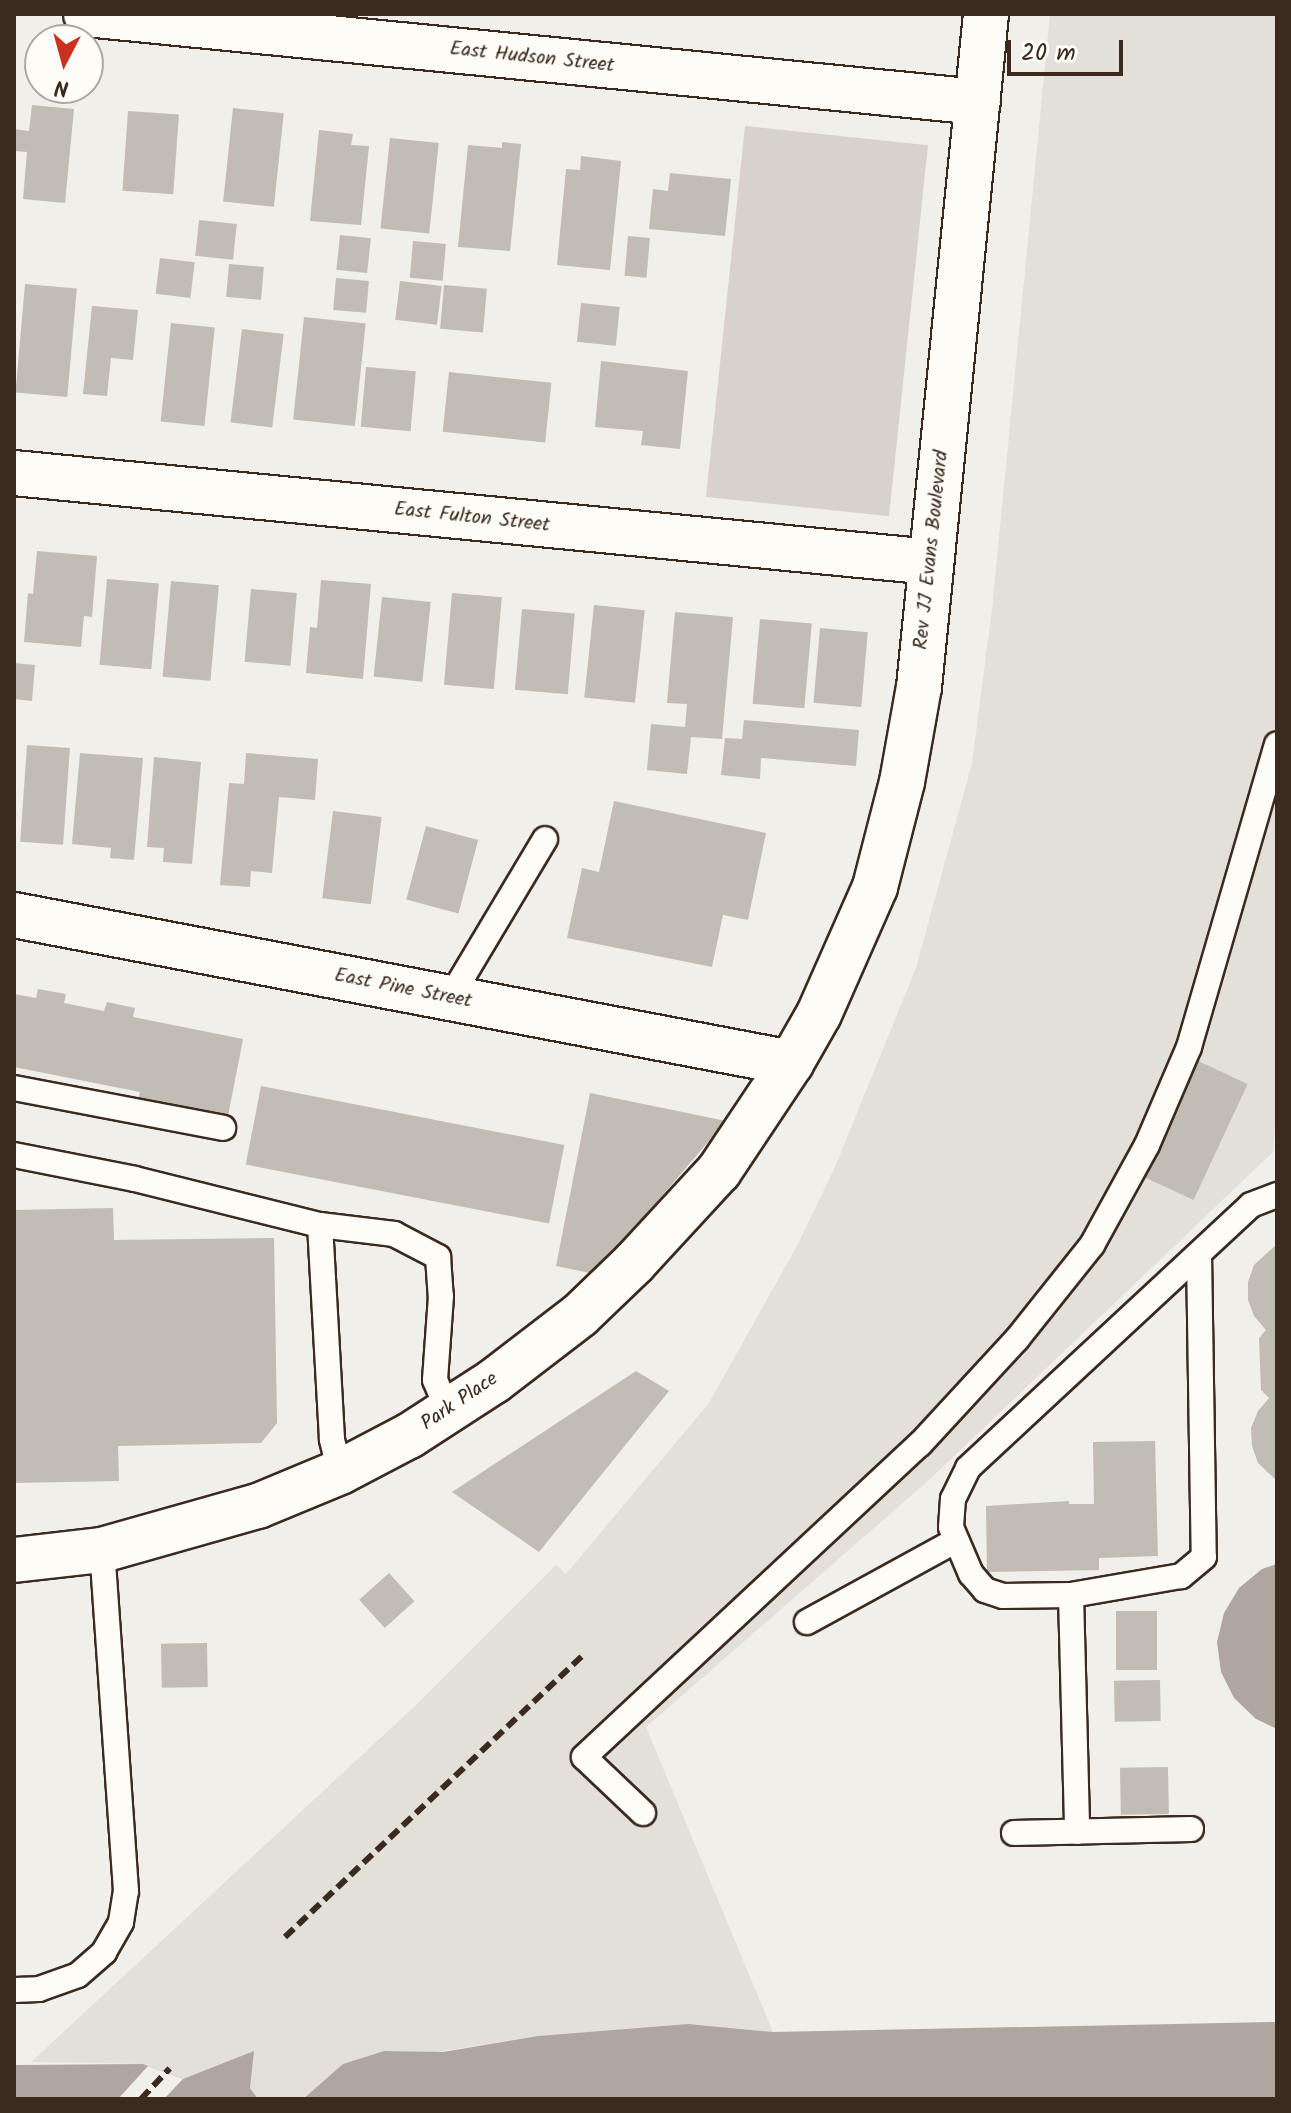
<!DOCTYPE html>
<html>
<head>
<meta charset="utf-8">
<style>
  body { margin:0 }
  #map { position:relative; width:1291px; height:2113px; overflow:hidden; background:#f1efea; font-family:Kalam,sans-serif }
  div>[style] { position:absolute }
  .built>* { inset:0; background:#e3e0da }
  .green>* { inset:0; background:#d7d2cc; transform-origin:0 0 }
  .water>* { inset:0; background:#aea69f }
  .pier>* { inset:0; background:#f1efea }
  .building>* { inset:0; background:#c1bcb4; transform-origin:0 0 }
  .roads { filter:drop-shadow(2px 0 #3b2a1e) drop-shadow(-2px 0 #3b2a1e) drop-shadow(0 2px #3b2a1e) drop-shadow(0 -2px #3b2a1e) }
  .service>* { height:24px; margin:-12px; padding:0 12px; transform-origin:12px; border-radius:12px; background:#fdfcf7 }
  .minor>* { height:44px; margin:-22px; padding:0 22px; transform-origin:22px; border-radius:22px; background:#fdfcf7 }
  .rail>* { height:6px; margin-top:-3px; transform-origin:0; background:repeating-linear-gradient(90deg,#3b2a1e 0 12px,transparent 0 18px) }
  span { translate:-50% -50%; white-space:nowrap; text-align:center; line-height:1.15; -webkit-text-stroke:8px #fdfcf7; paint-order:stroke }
  .street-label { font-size:20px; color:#3b2a1e }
  .frame { position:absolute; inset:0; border:16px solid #3b2a1e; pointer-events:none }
  .north { position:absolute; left:24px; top:24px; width:80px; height:80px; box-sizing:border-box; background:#fdfcf7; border:2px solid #afa8a0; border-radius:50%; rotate:186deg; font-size:22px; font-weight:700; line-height:32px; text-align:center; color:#3b2a1e }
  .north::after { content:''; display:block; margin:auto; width:28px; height:36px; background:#c8321e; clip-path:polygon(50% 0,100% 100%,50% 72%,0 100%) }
  .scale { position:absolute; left:1007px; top:40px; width:116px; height:36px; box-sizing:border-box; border:4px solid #3b2a1e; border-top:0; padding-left:10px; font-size:24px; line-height:28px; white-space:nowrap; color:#3b2a1e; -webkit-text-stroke:6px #fdfcf7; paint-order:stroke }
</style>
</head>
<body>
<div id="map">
  <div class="built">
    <i style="clip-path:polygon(1050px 14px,1277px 14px,1277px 1109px,1273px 1152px,929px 1480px,646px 1727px,773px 2032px,688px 2024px,538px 2036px,437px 2052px,384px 2051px,343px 2064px,303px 2099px,258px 2099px,250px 2088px,253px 2052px,183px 2079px,143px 2064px,31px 2062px,416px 1705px,556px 1565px,566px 1574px,709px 1403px,798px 1244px,835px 1167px,916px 968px,972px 763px,992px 609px)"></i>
  </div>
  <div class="green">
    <i style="left:745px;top:126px;width:184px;height:373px;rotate:6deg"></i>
  </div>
  <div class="water">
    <i style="clip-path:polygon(1277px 1564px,1277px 1729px,1256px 1719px,1234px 1698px,1221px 1672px,1217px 1642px,1224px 1613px,1239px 1588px,1262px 1569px)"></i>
    <i style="clip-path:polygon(1274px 2022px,1277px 2025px,1277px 2099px,303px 2099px,343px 2064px,384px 2051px,443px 2052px,538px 2036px,688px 2024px,773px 2032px)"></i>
    <i style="clip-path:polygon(254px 2051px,250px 2088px,258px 2099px,14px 2099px,14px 2065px,143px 2064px,183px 2079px)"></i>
  </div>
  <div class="pier">
    <i style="clip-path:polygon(148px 2066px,183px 2079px,164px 2099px,118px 2099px)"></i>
  </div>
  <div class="building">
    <i style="clip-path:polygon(32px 105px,74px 109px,65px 203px,23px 199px,27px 152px,14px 151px,14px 129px,29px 131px)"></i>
    <i style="left:233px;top:108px;width:51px;height:94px;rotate:6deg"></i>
    <i style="left:128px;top:111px;width:51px;height:80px;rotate:4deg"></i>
    <i style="clip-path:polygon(319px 130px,353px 134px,351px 145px,369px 146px,361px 225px,310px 221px)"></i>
    <i style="left:390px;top:138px;width:49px;height:91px;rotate:6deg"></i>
    <i style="clip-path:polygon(502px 142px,521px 144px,510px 251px,458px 247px,468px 145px,502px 148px)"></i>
    <i style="clip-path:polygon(581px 156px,621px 161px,610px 270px,557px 265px,566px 169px,580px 170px)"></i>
    <i style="clip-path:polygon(670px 173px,731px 179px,725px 236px,649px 229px,653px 189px,668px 191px)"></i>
    <i style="left:199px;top:220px;width:38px;height:36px;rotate:6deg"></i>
    <i style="left:340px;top:235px;width:31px;height:35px;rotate:6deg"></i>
    <i style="left:628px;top:236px;width:22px;height:40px;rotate:5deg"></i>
    <i style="left:413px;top:241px;width:33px;height:37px;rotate:5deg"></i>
    <i style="left:160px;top:258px;width:35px;height:36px;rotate:7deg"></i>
    <i style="left:229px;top:264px;width:35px;height:33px;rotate:5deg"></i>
    <i style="left:336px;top:278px;width:33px;height:32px;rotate:5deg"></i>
    <i style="left:400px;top:281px;width:42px;height:39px;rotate:7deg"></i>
    <i style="left:25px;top:284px;width:52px;height:109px;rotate:5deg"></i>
    <i style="left:444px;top:285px;width:43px;height:44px;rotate:5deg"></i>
    <i style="left:581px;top:303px;width:39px;height:39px;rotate:6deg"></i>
    <i style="clip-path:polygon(92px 306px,138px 310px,133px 360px,111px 358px,107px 396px,83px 394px)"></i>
    <i style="left:304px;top:317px;width:62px;height:103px;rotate:6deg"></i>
    <i style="left:171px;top:323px;width:44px;height:99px;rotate:6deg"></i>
    <i style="left:242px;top:329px;width:42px;height:94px;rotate:7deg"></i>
    <i style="clip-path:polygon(601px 361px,688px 371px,680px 449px,641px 445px,643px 431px,595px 427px)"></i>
    <i style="left:366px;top:367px;width:50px;height:60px;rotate:5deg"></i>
    <i style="left:449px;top:372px;width:103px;height:60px;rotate:6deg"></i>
    <i style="clip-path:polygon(37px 551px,97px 556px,92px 617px,84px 616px,81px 647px,24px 642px,28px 593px,33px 594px)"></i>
    <i style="left:107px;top:579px;width:52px;height:86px;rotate:5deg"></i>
    <i style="clip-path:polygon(321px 580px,371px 584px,363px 679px,306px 673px,310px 627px,317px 628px)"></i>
    <i style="left:171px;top:581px;width:48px;height:96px;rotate:5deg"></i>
    <i style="left:251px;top:589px;width:46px;height:73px;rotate:5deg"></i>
    <i style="left:452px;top:593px;width:50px;height:92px;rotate:5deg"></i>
    <i style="left:382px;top:597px;width:49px;height:80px;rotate:6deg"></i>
    <i style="left:594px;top:605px;width:51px;height:93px;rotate:6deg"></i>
    <i style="left:522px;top:609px;width:53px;height:81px;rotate:5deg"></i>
    <i style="clip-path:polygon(675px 612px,733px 617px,722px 739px,691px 737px,687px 774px,647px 770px,651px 724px,685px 727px,687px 704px,667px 703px)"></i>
    <i style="left:760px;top:619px;width:52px;height:85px;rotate:5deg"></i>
    <i style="left:820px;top:628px;width:48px;height:75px;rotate:5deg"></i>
    <i style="clip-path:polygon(14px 663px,35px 665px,32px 701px,14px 699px)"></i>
    <i style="clip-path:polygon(744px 720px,859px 730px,856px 766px,761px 758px,760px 779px,721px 775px,725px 738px,742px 739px)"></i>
    <i style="left:27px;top:745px;width:43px;height:97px;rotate:4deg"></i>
    <i style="clip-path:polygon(80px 753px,143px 758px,134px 860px,110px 858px,111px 848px,72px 844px)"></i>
    <i style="clip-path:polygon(246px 753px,318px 759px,315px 800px,279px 797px,272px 873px,251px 871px,250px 887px,220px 885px,229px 783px,244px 784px)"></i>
    <i style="clip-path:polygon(154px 757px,201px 762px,192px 864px,163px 862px,164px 848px,147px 847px)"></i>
    <i style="clip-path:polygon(614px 801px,766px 833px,748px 920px,723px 915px,712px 967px,567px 938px,582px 868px,599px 872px)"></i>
    <i style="left:333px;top:811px;width:49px;height:88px;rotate:7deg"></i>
    <i style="left:426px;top:826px;width:54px;height:76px;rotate:15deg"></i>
    <i style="clip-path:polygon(38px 989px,66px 994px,64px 1003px,104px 1011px,107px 1002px,135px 1008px,133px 1017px,243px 1039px,228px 1116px,138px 1101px,140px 1092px,14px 1067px,14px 994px,36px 998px)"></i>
    <i style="left:1196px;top:1060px;width:57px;height:128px;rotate:25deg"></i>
    <i style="left:261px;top:1086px;width:309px;height:80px;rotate:11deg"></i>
    <i style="clip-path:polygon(590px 1093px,726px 1121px,595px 1274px,556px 1266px)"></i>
    <i style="clip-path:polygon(113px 1208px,114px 1240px,274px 1238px,277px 1423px,261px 1443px,118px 1446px,119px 1481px,14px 1483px,14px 1210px)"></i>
    <i style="clip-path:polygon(1277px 1244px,1277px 1481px,1258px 1463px,1252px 1446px,1251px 1428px,1258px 1411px,1269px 1398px,1261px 1390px,1259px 1338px,1266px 1330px,1254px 1316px,1248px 1300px,1248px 1282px,1254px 1265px)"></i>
    <i style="clip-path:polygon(636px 1371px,669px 1391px,539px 1552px,452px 1492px)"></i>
    <i style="clip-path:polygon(1155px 1441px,1158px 1556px,1099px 1558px,1099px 1570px,987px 1572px,986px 1506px,1069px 1501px,1069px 1504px,1094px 1504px,1093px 1442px)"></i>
    <i style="left:389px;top:1573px;width:38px;height:40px;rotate:48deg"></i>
    <i style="left:1157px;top:1611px;width:59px;height:41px;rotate:90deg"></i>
    <i style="left:207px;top:1643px;width:44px;height:46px;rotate:89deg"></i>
    <i style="left:1160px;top:1680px;width:41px;height:46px;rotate:89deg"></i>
    <i style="left:1168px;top:1767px;width:47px;height:48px;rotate:89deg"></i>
  </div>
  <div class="roads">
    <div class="service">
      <i style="left:450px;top:998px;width:185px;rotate:-59.1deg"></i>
      <i style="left:14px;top:1088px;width:213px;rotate:10.8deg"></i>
      <i style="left:14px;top:1155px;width:123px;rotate:11.2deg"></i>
      <i style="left:135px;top:1179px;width:191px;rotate:14deg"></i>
      <i style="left:1199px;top:1254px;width:303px;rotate:89.1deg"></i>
      <i style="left:1204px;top:1557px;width:30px;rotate:140deg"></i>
      <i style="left:1181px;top:1576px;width:112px;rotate:170.2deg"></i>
      <i style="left:1071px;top:1595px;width:68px;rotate:179.2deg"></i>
      <i style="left:1003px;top:1596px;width:19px;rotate:-162deg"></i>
      <i style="left:985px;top:1590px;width:21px;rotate:-131deg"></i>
      <i style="left:971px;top:1574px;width:51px;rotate:-113.1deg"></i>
      <i style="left:951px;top:1527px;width:28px;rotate:-86deg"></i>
      <i style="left:953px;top:1499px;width:34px;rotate:-64deg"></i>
      <i style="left:968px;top:1468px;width:386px;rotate:-42.9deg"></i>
      <i style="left:1251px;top:1205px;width:28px;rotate:-21deg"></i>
      <i style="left:340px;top:1472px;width:34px;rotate:-104deg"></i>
      <i style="left:332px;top:1439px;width:214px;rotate:-93.2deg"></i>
      <i style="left:320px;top:1225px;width:75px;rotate:6.9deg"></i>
      <i style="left:394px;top:1234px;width:50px;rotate:27.6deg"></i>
      <i style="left:438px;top:1257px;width:39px;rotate:86deg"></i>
      <i style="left:441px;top:1296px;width:84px;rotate:94.1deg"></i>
      <i style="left:435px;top:1380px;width:33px;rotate:67deg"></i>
      <i style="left:1071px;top:1595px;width:237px;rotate:88.5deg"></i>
      <i style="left:807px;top:1622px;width:169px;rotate:-28.7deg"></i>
      <i style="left:643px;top:1813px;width:81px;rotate:-136.5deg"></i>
      <i style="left:584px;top:1757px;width:459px;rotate:-43deg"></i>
      <i style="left:920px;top:1444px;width:143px;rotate:-47.3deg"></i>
      <i style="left:1017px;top:1339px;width:120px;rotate:-51.4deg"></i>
      <i style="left:1092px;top:1245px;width:114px;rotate:-61.2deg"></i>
      <i style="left:1147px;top:1145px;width:107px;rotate:-66.8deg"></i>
      <i style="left:1189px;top:1047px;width:315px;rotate:-73.8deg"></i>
      <i style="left:1014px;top:1833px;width:177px;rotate:-1.3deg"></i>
      <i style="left:14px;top:1990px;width:25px;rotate:-2deg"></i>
      <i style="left:39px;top:1989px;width:41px;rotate:-19.7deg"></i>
      <i style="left:78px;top:1975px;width:35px;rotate:-41deg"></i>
      <i style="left:104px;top:1952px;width:34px;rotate:-60deg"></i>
      <i style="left:121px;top:1922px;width:31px;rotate:-81deg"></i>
      <i style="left:126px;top:1891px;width:342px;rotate:-94deg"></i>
    </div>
    <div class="minor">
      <i style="left:86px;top:14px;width:896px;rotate:5.63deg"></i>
      <i style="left:14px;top:473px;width:921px;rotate:5.54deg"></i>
      <i style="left:14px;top:915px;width:791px;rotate:10.78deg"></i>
      <i style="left:14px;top:1560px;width:89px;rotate:-6.5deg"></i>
      <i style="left:102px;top:1550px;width:162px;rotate:-15.8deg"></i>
      <i style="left:258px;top:1506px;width:89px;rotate:-22.5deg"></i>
      <i style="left:340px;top:1472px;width:78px;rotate:-27.6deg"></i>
      <i style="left:409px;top:1436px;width:101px;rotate:-32.9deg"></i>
      <i style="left:494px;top:1381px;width:108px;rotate:-37.5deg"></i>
      <i style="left:580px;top:1315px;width:76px;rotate:-43.9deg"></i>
      <i style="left:635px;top:1262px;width:124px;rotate:-47.3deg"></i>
      <i style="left:719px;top:1171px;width:130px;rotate:-56.3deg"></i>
      <i style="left:791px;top:1063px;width:56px;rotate:-60.3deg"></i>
      <i style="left:819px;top:1014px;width:139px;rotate:-66.2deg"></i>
      <i style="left:875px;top:887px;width:108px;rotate:-75.6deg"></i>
      <i style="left:902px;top:782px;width:97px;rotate:-79.9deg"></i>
      <i style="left:919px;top:687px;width:676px;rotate:-84.31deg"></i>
    </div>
  </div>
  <div class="rail">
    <i style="left:285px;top:1937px;width:412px;rotate:-43.4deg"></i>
    <i style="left:141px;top:2099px;width:42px;rotate:-46.9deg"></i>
  </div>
  <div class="street-label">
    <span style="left:532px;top:58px;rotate:6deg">East Hudson Street</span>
    <span style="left:472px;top:518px;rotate:6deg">East Fulton Street</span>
    <span style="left:932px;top:550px;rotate:-84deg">Rev JJ Evans Boulevard</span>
    <span style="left:403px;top:989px;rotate:11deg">East Pine Street</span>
    <span style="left:460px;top:1402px;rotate:-34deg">Park Place</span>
  </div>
  <div class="frame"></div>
  <div class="north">N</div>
  <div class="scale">20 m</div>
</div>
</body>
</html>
